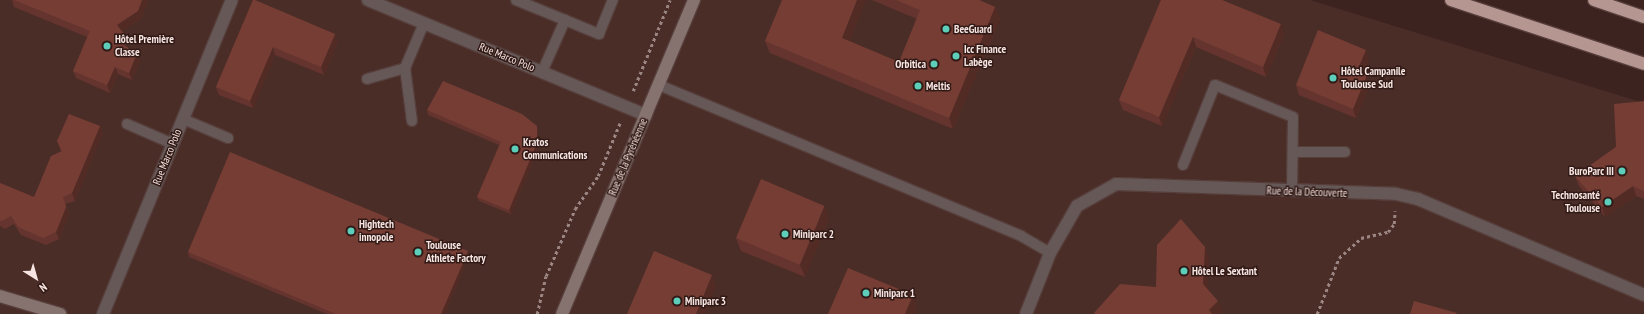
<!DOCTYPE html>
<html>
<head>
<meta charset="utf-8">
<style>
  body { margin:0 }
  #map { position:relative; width:1644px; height:314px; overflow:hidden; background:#3c2320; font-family:"PT Sans Narrow",sans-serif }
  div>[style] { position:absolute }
  .built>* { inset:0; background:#4b2d28 }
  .path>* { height:2.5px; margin-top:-1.25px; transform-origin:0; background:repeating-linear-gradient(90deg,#9b8683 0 3px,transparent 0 6px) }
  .roads { filter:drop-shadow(1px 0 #563e3b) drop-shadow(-1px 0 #563e3b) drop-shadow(0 1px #563e3b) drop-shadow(0 -1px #563e3b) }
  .lane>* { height:10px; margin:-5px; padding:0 5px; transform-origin:5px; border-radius:5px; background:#655856 }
  .street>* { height:12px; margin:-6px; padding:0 6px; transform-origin:6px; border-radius:6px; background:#655856 }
  .secondary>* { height:12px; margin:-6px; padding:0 6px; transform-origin:6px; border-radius:6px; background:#86726e }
  .highway>* { height:12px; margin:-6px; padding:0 6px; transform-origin:6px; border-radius:6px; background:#b69691 }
  .wall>* { inset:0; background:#65342e }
  .shaded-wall>* { inset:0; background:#532b25 }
  .building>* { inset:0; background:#763d35; transform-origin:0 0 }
  .dots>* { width:11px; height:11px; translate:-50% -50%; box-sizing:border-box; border:2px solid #311a16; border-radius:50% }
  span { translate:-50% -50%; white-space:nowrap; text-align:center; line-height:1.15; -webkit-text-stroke:3px #311a16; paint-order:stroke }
  .poi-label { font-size:11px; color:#f6e5e2; font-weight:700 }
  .left { translate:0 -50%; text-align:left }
  .right { translate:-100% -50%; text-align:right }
  .street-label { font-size:11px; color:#f6e5e2 }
  .north { position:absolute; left:16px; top:258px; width:40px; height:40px; -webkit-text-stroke:3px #311a16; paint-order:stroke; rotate:143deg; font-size:11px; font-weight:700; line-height:16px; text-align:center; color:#f6e5e2 }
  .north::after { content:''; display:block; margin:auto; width:14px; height:18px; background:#f6e5e2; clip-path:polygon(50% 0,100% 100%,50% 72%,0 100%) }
</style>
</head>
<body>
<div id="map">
  <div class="built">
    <i style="clip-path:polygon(0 0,1310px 0,1644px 103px,1644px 314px,0 314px)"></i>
  </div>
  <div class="path">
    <i style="left:633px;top:91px;width:98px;rotate:-67.9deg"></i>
    <i style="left:537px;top:314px;width:39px;rotate:-77deg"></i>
    <i style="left:546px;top:276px;width:73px;rotate:-66.6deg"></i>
    <i style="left:575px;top:209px;width:40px;rotate:-55.1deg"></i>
    <i style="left:598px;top:176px;width:57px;rotate:-67.5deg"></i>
    <i style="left:1317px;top:314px;width:60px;rotate:-68.6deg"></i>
    <i style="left:1339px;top:258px;width:30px;rotate:-42deg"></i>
    <i style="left:1361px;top:238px;width:28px;rotate:-13deg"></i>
    <i style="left:1388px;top:232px;width:10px;rotate:-53deg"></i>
    <i style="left:1394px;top:224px;width:13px;rotate:-86deg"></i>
  </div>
  <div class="roads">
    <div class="lane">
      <i style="left:516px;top:0;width:90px;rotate:22.3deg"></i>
      <i style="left:599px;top:34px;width:37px;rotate:-68deg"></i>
      <i style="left:542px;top:72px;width:57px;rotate:-66.1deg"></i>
      <i style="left:367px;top:79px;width:40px;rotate:-16deg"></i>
      <i style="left:659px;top:85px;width:392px;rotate:22.6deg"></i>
      <i style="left:1021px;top:236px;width:34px;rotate:30deg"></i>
      <i style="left:183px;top:119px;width:49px;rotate:22.9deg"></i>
      <i style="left:412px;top:121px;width:53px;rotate:-97.5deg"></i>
      <i style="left:405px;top:68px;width:49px;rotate:-67.1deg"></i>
      <i style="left:127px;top:124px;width:50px;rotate:23.5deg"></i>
      <i style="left:1293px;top:152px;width:52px"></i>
      <i style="left:1183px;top:165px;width:86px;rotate:-68.2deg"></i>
      <i style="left:1215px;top:85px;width:84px;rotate:22.3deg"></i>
      <i style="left:1293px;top:117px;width:74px;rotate:90.8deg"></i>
    </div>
    <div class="street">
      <i style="left:368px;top:0;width:301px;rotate:22.5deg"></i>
      <i style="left:103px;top:314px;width:339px;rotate:-67.7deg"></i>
      <i style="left:1026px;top:314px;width:66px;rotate:-68.5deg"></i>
      <i style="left:1050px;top:253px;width:54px;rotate:-60.1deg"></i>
      <i style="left:1077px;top:206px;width:45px;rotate:-29.4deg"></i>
      <i style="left:1116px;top:184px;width:280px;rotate:2deg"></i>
      <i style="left:1396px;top:194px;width:23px;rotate:13deg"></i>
      <i style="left:1418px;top:199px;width:246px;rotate:23deg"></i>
    </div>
    <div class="secondary">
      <i style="left:0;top:296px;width:63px;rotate:16.7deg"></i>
      <i style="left:562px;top:314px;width:341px;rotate:-67.2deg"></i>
    </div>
    <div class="highway">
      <i style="left:1451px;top:0;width:203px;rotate:18.3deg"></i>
      <i style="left:1594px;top:0;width:53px;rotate:18.8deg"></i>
    </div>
  </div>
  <div class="wall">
    <i style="clip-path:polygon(12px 0,148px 0,141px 19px,122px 31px,126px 41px,125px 46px,137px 53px,140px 61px,132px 80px,118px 74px,110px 93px,76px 78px,73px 71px,87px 37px,14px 7px)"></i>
    <i style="clip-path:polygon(253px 0,335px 34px,338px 42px,324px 75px,275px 55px,253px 108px,219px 95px,216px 87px)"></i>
    <i style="clip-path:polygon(872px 0,979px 0,995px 7px,1000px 19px,953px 129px,770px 53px,765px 41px,849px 41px,899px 62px,917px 19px)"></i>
    <i style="clip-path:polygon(1161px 0,1284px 34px,1266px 77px,1196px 47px,1162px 126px,1123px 110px,1119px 100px)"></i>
    <i style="clip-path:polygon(1369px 59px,1363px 73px,1367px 75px,1370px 84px,1356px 118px,1299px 95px,1296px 85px)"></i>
    <i style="clip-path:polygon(1644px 101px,1644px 199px,1636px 196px,1605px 217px,1579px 186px,1575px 176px,1616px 147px)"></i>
    <i style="clip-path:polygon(427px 110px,538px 131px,539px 147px,511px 214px,479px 201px,477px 197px,499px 145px,428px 115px)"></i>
    <i style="clip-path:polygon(100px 126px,102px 134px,75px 201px,65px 204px,69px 214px,59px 239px,46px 245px,21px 235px,14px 224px,5px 229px,0 226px,0 183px,34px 197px,61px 151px,57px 141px)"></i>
    <i style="clip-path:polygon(829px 218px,805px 277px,741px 251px,736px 238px)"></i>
    <i style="clip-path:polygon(188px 252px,469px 255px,445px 314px,327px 314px,189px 257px)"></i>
  </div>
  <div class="shaded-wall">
    <i style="clip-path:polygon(142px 0,148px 0,141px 19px,120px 33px,117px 25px)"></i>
    <i style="clip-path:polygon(857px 0,866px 0,846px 50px,842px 38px)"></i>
    <i style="clip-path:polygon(995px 7px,1000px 19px,953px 129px,949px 118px)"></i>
    <i style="clip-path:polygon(1281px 24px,1284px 34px,1266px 77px,1263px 67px)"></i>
    <i style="clip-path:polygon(124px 34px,126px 41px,122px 50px,120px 43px)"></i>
    <i style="clip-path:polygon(335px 34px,338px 42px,324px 75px,321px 67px)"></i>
    <i style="clip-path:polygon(1193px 37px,1196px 47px,1162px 126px,1159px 117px)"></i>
    <i style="clip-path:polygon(273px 47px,275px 55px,253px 108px,250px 101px)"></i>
    <i style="clip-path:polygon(1366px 50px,1369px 59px,1360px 80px,1357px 71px)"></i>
    <i style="clip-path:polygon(137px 53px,140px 61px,132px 80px,129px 73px)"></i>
    <i style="clip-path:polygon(115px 67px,118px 74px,110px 93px,107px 85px)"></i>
    <i style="clip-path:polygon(1367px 75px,1370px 84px,1356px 118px,1353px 109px)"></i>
    <i style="clip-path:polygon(100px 126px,102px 134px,75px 201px,72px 193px)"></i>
    <i style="clip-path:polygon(537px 126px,538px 131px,539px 147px,511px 214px,509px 210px)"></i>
    <i style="clip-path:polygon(1633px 186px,1636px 196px,1605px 217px,1602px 207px)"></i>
    <i style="clip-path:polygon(825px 206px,829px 218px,805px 277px,800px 265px)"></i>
    <i style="clip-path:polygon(66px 207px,69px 214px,59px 239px,56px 232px)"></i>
    <i style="clip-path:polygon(1205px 247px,1209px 258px,1207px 295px,1203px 284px)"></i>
    <i style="clip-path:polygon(468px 251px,469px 255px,445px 314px,441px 314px)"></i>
    <i style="clip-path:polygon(712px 275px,716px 287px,705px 314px,696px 314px)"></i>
    <i style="clip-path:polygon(913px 295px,917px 307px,914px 314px,905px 314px)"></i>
    <i style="clip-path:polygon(1218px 301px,1223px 312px,1221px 314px,1210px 314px,1209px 310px)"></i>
  </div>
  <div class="building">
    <i style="clip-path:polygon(14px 0,142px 0,138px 11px,117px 25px,124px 34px,120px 43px,137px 53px,129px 73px,115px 67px,107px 85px,73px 71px,90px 31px)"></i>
    <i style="clip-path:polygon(253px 0,255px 0,335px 34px,321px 67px,273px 47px,250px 101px,216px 87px)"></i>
    <i style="clip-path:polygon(782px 0,857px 0,842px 38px,899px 62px,920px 10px,896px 0,979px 0,995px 7px,949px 118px,765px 41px)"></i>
    <i style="clip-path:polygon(1161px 0,1222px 0,1281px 24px,1263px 67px,1193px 37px,1159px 117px,1119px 100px)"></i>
    <i style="clip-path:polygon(1318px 30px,1366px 50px,1357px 71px,1367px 75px,1353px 109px,1296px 85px)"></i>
    <i style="clip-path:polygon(443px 81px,522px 114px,537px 126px,537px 143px,509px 210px,477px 197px,501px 142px,427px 110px)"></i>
    <i style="clip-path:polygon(1644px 101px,1644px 191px,1633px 186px,1602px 207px,1575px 176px,1616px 147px,1614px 104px)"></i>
    <i style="clip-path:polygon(69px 114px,100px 126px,72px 193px,63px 197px,66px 207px,56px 232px,43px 238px,18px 227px,11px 216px,2px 221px,0 220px,0 183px,34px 197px,51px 156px,62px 151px,57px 141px)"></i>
    <i style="clip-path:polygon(230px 152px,468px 251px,441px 314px,336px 314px,188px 252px)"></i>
    <i style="left:761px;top:179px;width:69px;height:64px;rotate:23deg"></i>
    <i style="clip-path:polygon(1181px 219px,1205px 247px,1203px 284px,1218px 301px,1209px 310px,1212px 314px,1095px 314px,1094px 313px,1120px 284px,1156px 287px,1157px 245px)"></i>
    <i style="clip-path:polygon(654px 251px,712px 275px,696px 314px,627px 314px)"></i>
    <i style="clip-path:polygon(848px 268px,913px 295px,905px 314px,828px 314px)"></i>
    <i style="clip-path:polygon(1414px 301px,1457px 313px,1456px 314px,1410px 314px)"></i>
  </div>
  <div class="dots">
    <i style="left:946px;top:29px;background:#5dceb9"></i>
    <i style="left:107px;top:46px;background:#5dceb9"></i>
    <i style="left:956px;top:56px;background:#5dceb9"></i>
    <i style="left:934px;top:64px;background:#5dceb9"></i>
    <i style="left:1333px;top:78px;background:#5dceb9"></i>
    <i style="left:918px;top:86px;background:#5dceb9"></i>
    <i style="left:515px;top:149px;background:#5dceb9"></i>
    <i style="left:1622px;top:171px;background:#5dceb9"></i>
    <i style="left:1608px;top:202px;background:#5dceb9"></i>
    <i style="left:351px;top:231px;background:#5dceb9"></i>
    <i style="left:785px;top:234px;background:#5dceb9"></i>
    <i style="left:418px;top:252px;background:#5dceb9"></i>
    <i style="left:1184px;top:271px;background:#5dceb9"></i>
    <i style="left:866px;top:293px;background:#5dceb9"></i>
    <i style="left:677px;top:301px;background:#5dceb9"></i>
  </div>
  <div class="poi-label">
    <span class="left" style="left:954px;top:29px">BeeGuard</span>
    <span class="left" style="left:115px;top:46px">Hôtel Première<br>Classe</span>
    <span class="left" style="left:964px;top:56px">Icc Finance<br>Labège</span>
    <span class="right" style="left:926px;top:64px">Orbitica</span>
    <span class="left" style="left:1341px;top:78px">Hôtel Campanile<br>Toulouse Sud</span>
    <span class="left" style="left:926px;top:86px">Meltis</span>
    <span class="left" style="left:523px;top:149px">Kratos<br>Communications</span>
    <span class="right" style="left:1614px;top:171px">BuroParc III</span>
    <span class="right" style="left:1600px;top:202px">Technosanté<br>Toulouse</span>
    <span class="left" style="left:359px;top:231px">Hightech<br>innopole</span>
    <span class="left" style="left:793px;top:234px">Miniparc 2</span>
    <span class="left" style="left:426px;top:252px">Toulouse<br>Athlete Factory</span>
    <span class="left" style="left:1192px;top:271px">Hôtel Le Sextant</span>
    <span class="left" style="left:874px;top:293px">Miniparc 1</span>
    <span class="left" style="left:685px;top:301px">Miniparc 3</span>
  </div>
  <div class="street-label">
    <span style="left:507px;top:57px;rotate:22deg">Rue Marco Polo</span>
    <span style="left:167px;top:157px;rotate:-68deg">Rue Marco Polo</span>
    <span style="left:628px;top:157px;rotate:-67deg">Rue de la Pyrénéenne</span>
    <span style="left:1307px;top:192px;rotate:2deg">Rue de la Découverte</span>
  </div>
  <div class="north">N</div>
</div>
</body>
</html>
